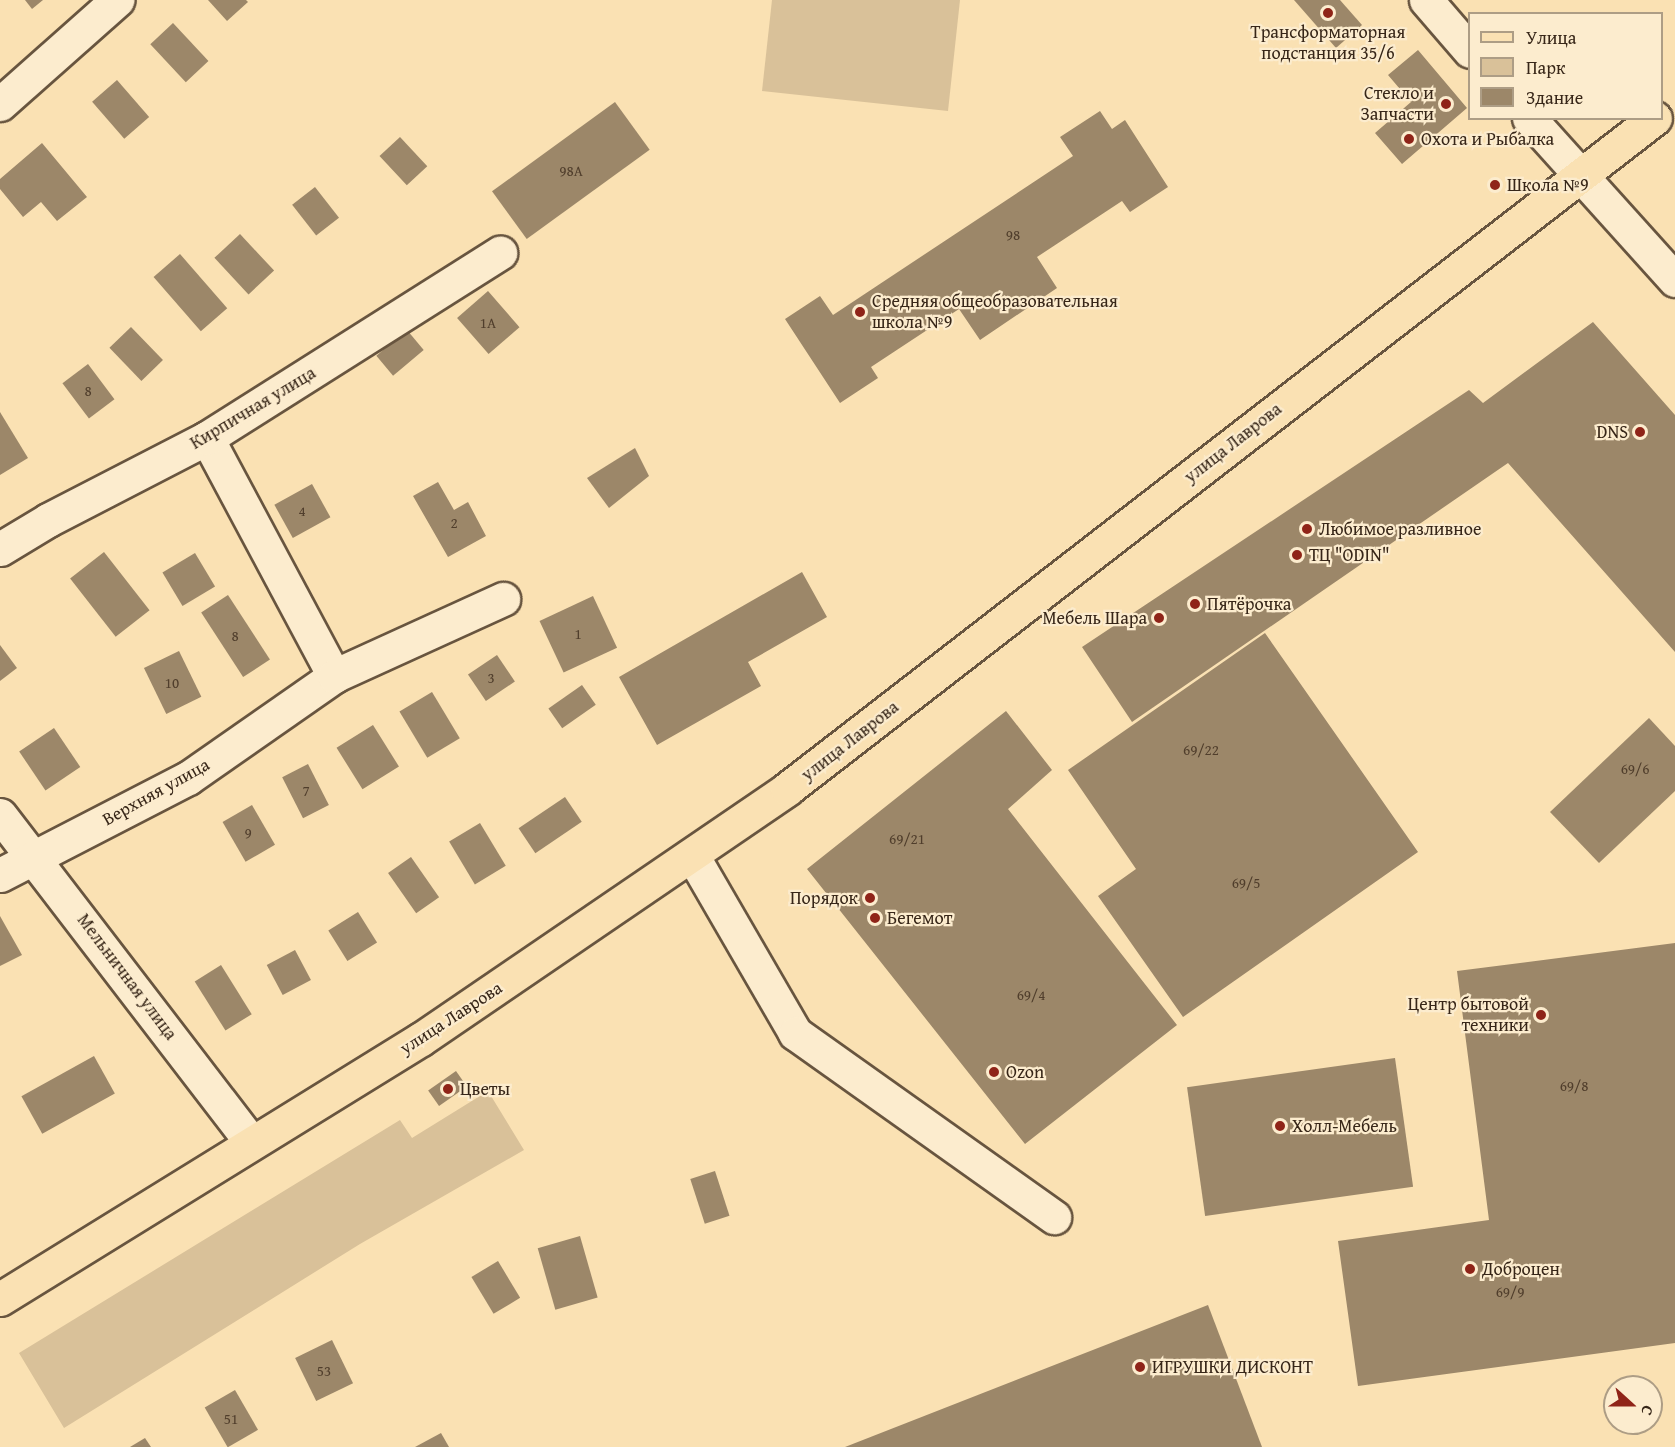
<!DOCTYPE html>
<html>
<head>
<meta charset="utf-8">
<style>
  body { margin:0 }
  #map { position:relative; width:1675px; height:1447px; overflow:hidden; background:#fae1b3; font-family:"Gentium Book Plus",serif }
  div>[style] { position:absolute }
  .green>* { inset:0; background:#d9c199 }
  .building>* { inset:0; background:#9c8769; transform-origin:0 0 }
  .roads { filter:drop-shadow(2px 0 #68553f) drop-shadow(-2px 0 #68553f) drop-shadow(0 2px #68553f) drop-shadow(0 -2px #68553f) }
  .minor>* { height:33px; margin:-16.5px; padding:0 16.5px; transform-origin:16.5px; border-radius:16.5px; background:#fcecce }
  .major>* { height:33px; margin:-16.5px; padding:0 16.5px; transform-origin:16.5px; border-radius:16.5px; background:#fae1b3 }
  .dots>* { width:16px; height:16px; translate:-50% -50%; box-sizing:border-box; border:3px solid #fcecce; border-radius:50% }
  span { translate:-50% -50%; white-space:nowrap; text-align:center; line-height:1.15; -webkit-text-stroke:4.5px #fcecce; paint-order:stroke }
  .number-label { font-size:15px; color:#503e2c }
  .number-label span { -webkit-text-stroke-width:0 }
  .poi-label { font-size:18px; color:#372618 }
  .right { translate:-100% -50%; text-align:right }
  .left { translate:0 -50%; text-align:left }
  .street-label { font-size:18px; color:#372618 }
  .legend { position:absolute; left:1468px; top:12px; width:195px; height:108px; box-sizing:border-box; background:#fcecce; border:2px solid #ad9d85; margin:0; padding:8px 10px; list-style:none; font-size:18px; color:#372618 }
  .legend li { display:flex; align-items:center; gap:12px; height:30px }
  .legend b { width:30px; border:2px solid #ad9d85 }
  .north { position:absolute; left:1603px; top:1375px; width:60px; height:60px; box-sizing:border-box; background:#fcecce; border:2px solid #ad9d85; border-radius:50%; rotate:111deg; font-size:16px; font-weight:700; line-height:24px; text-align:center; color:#372618 }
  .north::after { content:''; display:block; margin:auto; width:21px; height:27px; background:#8f2418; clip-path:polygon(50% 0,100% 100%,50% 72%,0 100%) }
</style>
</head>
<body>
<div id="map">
  <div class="green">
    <i style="clip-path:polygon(772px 0,960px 0,948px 111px,762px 91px)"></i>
    <i style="clip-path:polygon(488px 1091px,524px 1150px,360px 1244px,64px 1428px,19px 1353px,400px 1120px,412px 1138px)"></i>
  </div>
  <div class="building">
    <i style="clip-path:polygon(25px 0,43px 0,32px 9px)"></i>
    <i style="clip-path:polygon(208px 0,246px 0,248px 2px,227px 21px)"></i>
    <i style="clip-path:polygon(1294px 0,1340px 0,1362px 25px,1336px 48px)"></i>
    <i style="left:173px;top:23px;width:52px;height:31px;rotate:47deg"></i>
    <i style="clip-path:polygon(1418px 50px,1467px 108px,1402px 164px,1375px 133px,1411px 102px,1388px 75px)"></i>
    <i style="left:117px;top:80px;width:49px;height:33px;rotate:49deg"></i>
    <i style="left:615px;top:102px;width:59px;height:152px;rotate:54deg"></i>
    <i style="clip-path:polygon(1100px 111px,1112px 129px,1125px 120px,1168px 187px,1130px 212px,1122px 201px,1037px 257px,1057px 288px,980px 340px,959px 309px,871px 367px,878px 378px,840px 403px,785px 319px,820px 296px,833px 315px,1073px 156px,1060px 137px)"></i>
    <i style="left:400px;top:137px;width:40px;height:28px;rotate:47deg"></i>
    <i style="clip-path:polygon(42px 143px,87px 197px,57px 221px,41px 202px,23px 217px,0 189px,0 179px)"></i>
    <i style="left:315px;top:187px;width:39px;height:29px;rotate:52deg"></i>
    <i style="left:240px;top:234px;width:50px;height:35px;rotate:47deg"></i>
    <i style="left:180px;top:254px;width:72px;height:35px;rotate:49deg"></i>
    <i style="left:488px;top:291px;width:48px;height:41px;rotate:49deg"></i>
    <i style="clip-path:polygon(1593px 322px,1675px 415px,1675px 652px,1508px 463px,1132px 722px,1082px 647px,1469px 390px,1483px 403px)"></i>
    <i style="left:131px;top:327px;width:46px;height:30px;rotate:46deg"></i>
    <i style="left:407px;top:330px;width:26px;height:40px;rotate:50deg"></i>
    <i style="left:88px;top:364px;width:44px;height:32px;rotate:53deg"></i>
    <i style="clip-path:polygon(0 412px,28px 458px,0 475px)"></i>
    <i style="clip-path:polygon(635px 448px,649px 476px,609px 508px,587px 478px)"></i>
    <i style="clip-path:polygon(438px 482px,454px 510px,468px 502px,486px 536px,448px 557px,413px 496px)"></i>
    <i style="left:312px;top:484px;width:38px;height:43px;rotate:61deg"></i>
    <i style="left:104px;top:552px;width:74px;height:43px;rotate:52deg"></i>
    <i style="left:195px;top:553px;width:39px;height:38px;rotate:59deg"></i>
    <i style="clip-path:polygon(802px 572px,827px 617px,748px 662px,761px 686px,657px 745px,619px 677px)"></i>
    <i style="left:228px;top:595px;width:77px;height:32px;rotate:57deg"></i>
    <i style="left:593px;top:596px;width:57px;height:59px;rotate:65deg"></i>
    <i style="clip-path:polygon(1265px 633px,1418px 852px,1183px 1017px,1098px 896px,1136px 869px,1068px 770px)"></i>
    <i style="clip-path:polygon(0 645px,17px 668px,0 681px)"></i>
    <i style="left:179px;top:651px;width:51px;height:39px;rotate:64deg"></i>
    <i style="left:497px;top:655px;width:32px;height:35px;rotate:56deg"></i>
    <i style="left:582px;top:685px;width:24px;height:41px;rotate:55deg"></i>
    <i style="left:432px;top:692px;width:54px;height:38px;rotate:59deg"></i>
    <i style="clip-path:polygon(1006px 711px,1052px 770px,1008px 809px,1177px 1025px,1025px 1144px,807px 869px)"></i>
    <i style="clip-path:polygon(1649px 718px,1675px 746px,1675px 791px,1599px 863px,1550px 812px)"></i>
    <i style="left:373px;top:725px;width:49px;height:43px;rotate:58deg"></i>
    <i style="left:54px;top:728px;width:47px;height:42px;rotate:56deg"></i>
    <i style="left:308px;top:764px;width:46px;height:29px;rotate:63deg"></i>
    <i style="left:565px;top:797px;width:30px;height:56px;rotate:56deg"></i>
    <i style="left:252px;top:805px;width:46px;height:34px;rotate:60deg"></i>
    <i style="left:480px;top:823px;width:50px;height:36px;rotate:59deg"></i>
    <i style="left:411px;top:857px;width:49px;height:28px;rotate:55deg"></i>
    <i style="left:358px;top:912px;width:36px;height:35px;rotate:58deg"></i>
    <i style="clip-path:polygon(0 916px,22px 955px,0 966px)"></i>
    <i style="clip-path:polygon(1675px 943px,1675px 1343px,1358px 1386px,1338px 1241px,1489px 1220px,1457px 971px)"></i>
    <i style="left:295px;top:950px;width:34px;height:32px;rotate:62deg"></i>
    <i style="left:221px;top:965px;width:58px;height:31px;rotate:58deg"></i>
    <i style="left:94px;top:1056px;width:43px;height:83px;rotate:61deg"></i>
    <i style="left:1395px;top:1058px;width:130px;height:210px;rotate:82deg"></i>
    <i style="left:456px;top:1071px;width:19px;height:34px;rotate:55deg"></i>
    <i style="left:715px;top:1171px;width:47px;height:26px;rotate:72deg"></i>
    <i style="left:580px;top:1236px;width:64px;height:44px;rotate:74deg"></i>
    <i style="left:498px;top:1261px;width:43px;height:31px;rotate:59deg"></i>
    <i style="clip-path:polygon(1208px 1305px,1262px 1447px,845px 1447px)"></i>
    <i style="left:332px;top:1340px;width:48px;height:41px;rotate:64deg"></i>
    <i style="left:235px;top:1390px;width:46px;height:35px;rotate:60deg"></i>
    <i style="clip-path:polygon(441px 1433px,449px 1447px,415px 1447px)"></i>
    <i style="clip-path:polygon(145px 1438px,151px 1447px,130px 1447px)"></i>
  </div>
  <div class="roads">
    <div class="minor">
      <i style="left:1426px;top:0;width:67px;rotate:49.2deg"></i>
      <i style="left:0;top:104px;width:157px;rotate:-41.6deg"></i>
      <i style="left:1529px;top:118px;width:218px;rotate:48deg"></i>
      <i style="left:207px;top:438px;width:270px;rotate:61.9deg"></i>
      <i style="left:0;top:549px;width:56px;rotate:-31.1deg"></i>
      <i style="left:48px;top:520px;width:179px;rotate:-27.3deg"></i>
      <i style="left:207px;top:438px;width:347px;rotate:-32.3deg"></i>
      <i style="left:0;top:815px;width:411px;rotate:52.5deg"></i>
      <i style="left:692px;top:855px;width:206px;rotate:59.9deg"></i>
      <i style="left:795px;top:1033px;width:318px;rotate:35.4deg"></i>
      <i style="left:0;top:875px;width:212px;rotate:-27.3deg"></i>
      <i style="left:188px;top:778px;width:178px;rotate:-34.9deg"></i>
      <i style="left:334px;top:676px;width:186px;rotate:-24.5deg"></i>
    </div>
    <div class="major">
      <i style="left:0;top:1299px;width:495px;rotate:-31.7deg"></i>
      <i style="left:421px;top:1039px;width:443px;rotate:-34.3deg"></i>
      <i style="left:787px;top:789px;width:1097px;rotate:-37.71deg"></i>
    </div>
  </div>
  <div class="dots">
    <i style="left:1328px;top:13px;background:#8f2418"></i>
    <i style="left:1446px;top:104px;background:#8f2418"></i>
    <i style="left:1409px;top:139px;background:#8f2418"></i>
    <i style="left:1495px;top:185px;background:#8f2418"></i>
    <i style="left:860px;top:312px;background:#8f2418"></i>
    <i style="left:1640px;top:432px;background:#8f2418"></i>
    <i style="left:1307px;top:529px;background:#8f2418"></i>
    <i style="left:1297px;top:555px;background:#8f2418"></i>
    <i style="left:1195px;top:604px;background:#8f2418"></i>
    <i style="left:1159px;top:618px;background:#8f2418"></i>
    <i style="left:870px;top:898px;background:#8f2418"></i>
    <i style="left:875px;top:918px;background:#8f2418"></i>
    <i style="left:1541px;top:1015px;background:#8f2418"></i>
    <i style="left:994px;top:1072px;background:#8f2418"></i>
    <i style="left:448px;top:1089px;background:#8f2418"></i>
    <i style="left:1280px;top:1126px;background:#8f2418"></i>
    <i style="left:1470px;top:1269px;background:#8f2418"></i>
    <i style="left:1140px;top:1367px;background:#8f2418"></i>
  </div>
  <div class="number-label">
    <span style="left:571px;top:171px">98А</span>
    <span style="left:1013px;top:235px">98</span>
    <span style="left:488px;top:323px">1А</span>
    <span style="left:88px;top:391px">8</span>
    <span style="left:302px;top:511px">4</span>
    <span style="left:454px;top:523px">2</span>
    <span style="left:578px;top:634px">1</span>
    <span style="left:235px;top:636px">8</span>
    <span style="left:491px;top:678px">3</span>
    <span style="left:172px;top:683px">10</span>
    <span style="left:1201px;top:750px">69/22</span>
    <span style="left:1635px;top:769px">69/6</span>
    <span style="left:306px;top:791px">7</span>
    <span style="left:248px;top:833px">9</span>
    <span style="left:907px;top:839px">69/21</span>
    <span style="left:1246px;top:883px">69/5</span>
    <span style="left:1031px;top:995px">69/4</span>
    <span style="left:1574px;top:1086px">69/8</span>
    <span style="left:1510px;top:1292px">69/9</span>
    <span style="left:324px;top:1371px">53</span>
    <span style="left:231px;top:1419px">51</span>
  </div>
  <div class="poi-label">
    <span style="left:1328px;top:43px">Трансформаторная<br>подстанция 35/6</span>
    <span class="right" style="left:1434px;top:104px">Стекло и<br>Запчасти</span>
    <span class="left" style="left:1421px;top:139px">Охота и Рыбалка</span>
    <span class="left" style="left:1507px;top:185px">Школа №9</span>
    <span class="left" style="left:872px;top:312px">Средняя общеобразовательная<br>школа №9</span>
    <span class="right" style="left:1628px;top:432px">DNS</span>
    <span class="left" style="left:1319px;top:529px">Любимое разливное</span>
    <span class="left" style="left:1309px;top:555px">ТЦ "ODIN"</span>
    <span class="left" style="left:1207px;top:604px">Пятёрочка</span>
    <span class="right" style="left:1147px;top:618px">Мебель Шара</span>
    <span class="right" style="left:858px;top:898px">Порядок</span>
    <span class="left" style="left:887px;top:918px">Бегемот</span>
    <span class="right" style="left:1529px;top:1015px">Центр бытовой<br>техники</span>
    <span class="left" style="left:1006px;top:1072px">Ozon</span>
    <span class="left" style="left:460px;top:1089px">Цветы</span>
    <span class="left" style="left:1292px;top:1126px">Холл-Мебель</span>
    <span class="left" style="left:1482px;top:1269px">Доброцен</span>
    <span class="left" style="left:1152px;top:1367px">ИГРУШКИ ДИСКОНТ</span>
  </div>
  <div class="street-label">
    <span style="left:253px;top:408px;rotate:-31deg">Кирпичная улица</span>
    <span style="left:1233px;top:443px;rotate:-38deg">улица Лаврова</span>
    <span style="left:850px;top:741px;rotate:-38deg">улица Лаврова</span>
    <span style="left:156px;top:792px;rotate:-29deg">Верхняя улица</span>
    <span style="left:127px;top:977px;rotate:53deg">Мельничная улица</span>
    <span style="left:451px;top:1018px;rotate:-33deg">улица Лаврова</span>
  </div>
  <ul class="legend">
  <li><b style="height:8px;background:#fae1b3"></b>Улица</li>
  <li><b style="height:16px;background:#d9c199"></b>Парк</li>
  <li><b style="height:16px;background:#9c8769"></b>Здание</li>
  </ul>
  <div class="north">С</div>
</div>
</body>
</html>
